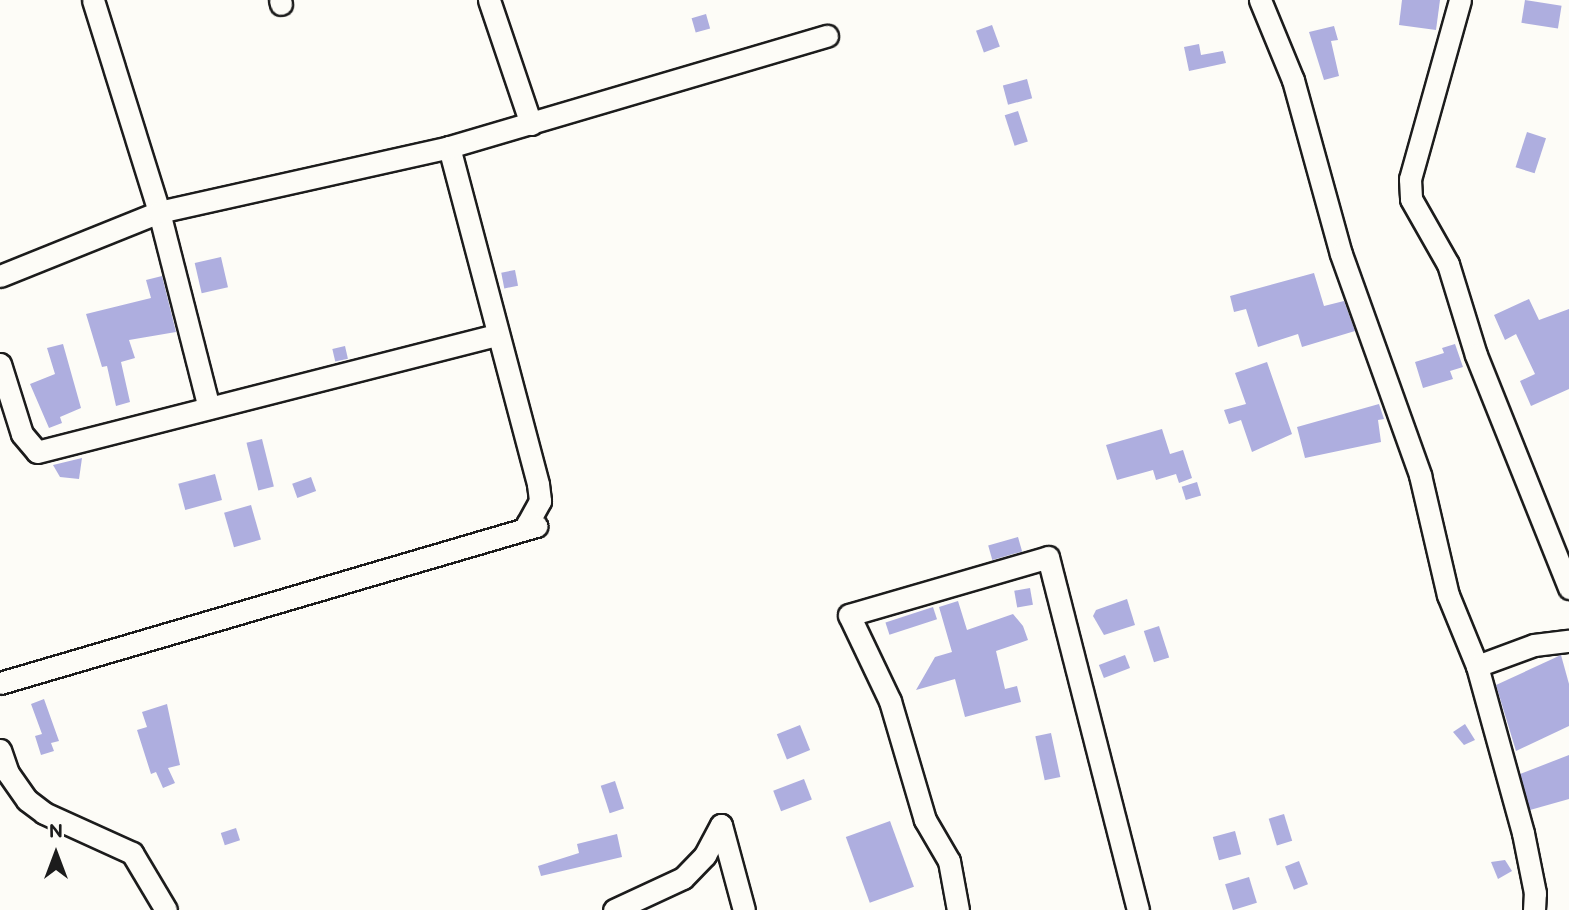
<!DOCTYPE html>
<html>
<head>
<meta charset="utf-8">
<style>
  body { margin:0 }
  #map { position:relative; width:1569px; height:910px; overflow:hidden; background:#fdfcf7; font-family:"Balsamiq Sans",sans-serif }
  div>[style] { position:absolute }
  .building>* { inset:0; background:#aeaedf; transform-origin:0 0 }
  .roads { filter:drop-shadow(2px 0 #1c1c1c) drop-shadow(-2px 0 #1c1c1c) drop-shadow(0 2px #1c1c1c) drop-shadow(0 -2px #1c1c1c) }
  .minor>* { height:21px; margin:-10.5px; padding:0 10.5px; transform-origin:10.5px; border-radius:10.5px; background:#fdfcf7 }
  span { translate:-50% -50%; white-space:nowrap; text-align:center; line-height:1.15; -webkit-text-stroke:7px #fdfcf7; paint-order:stroke }
  .north { position:absolute; left:21px; top:819px; width:70px; height:70px; -webkit-text-stroke:5px #fdfcf7; paint-order:stroke; rotate:0deg; font-size:19px; font-weight:700; line-height:28px; text-align:center; color:#1c1c1c }
  .north::after { content:''; display:block; margin:auto; width:24px; height:32px; background:#1c1c1c; clip-path:polygon(50% 0,100% 100%,50% 72%,0 100%) }
</style>
</head>
<body>
<div id="map">
  <div class="building">
    <i style="clip-path:polygon(1402px 0,1440px 0,1436px 30px,1399px 25px)"></i>
    <i style="left:1525px;top:0;width:37px;height:23px;rotate:9deg"></i>
    <i style="left:706px;top:14px;width:15px;height:15px;rotate:74deg"></i>
    <i style="left:992px;top:25px;width:23px;height:17px;rotate:70deg"></i>
    <i style="clip-path:polygon(1334px 26px,1338px 40px,1331px 41px,1339px 76px,1324px 80px,1309px 32px)"></i>
    <i style="clip-path:polygon(1199px 44px,1201px 55px,1223px 51px,1226px 63px,1189px 71px,1184px 47px)"></i>
    <i style="left:1027px;top:79px;width:20px;height:25px;rotate:75deg"></i>
    <i style="left:1018px;top:111px;width:32px;height:14px;rotate:72deg"></i>
    <i style="left:1527px;top:132px;width:20px;height:37px;rotate:18deg"></i>
    <i style="left:221px;top:257px;width:31px;height:27px;rotate:77deg"></i>
    <i style="left:515px;top:270px;width:16px;height:14px;rotate:79deg"></i>
    <i style="clip-path:polygon(1314px 273px,1324px 306px,1344px 301px,1355px 331px,1302px 347px,1298px 334px,1258px 347px,1246px 309px,1234px 312px,1230px 296px)"></i>
    <i style="clip-path:polygon(162px 276px,176px 332px,129px 340px,135px 358px,121px 362px,130px 402px,116px 406px,107px 366px,102px 367px,86px 314px,151px 298px,146px 280px)"></i>
    <i style="clip-path:polygon(1529px 299px,1539px 320px,1569px 309px,1569px 389px,1531px 406px,1520px 381px,1535px 374px,1516px 334px,1505px 340px,1494px 315px)"></i>
    <i style="clip-path:polygon(63px 344px,81px 408px,60px 417px,62px 423px,49px 428px,30px 384px,55px 374px,47px 348px)"></i>
    <i style="clip-path:polygon(1455px 344px,1463px 367px,1450px 371px,1453px 379px,1423px 388px,1415px 362px,1444px 353px,1442px 348px)"></i>
    <i style="left:345px;top:346px;width:13px;height:13px;rotate:77deg"></i>
    <i style="clip-path:polygon(1267px 362px,1292px 434px,1252px 452px,1241px 420px,1229px 424px,1224px 410px,1246px 404px,1235px 373px)"></i>
    <i style="clip-path:polygon(1379px 404px,1384px 419px,1378px 420px,1381px 442px,1305px 458px,1297px 427px)"></i>
    <i style="clip-path:polygon(1162px 429px,1170px 454px,1183px 450px,1192px 478px,1179px 483px,1176px 474px,1156px 480px,1153px 470px,1117px 480px,1106px 445px)"></i>
    <i style="left:262px;top:439px;width:49px;height:16px;rotate:76deg"></i>
    <i style="clip-path:polygon(82px 458px,79px 479px,60px 477px,53px 465px)"></i>
    <i style="left:215px;top:474px;width:27px;height:38px;rotate:75deg"></i>
    <i style="left:311px;top:477px;width:15px;height:20px;rotate:70deg"></i>
    <i style="left:1197px;top:482px;width:14px;height:16px;rotate:73deg"></i>
    <i style="left:251px;top:505px;width:36px;height:28px;rotate:74deg"></i>
    <i style="left:1018px;top:537px;width:15px;height:31px;rotate:74deg"></i>
    <i style="left:1030px;top:588px;width:17px;height:16px;rotate:80deg"></i>
    <i style="clip-path:polygon(1127px 599px,1135px 625px,1104px 635px,1093px 616px,1096px 610px)"></i>
    <i style="clip-path:polygon(958px 601px,967px 630px,1013px 614px,1023px 626px,1028px 640px,996px 651px,1005px 689px,1017px 686px,1021px 702px,965px 717px,955px 679px,916px 690px,935px 657px,952px 652px,939px 607px)"></i>
    <i style="left:933px;top:607px;width:13px;height:50px;rotate:72deg"></i>
    <i style="left:1159px;top:626px;width:33px;height:16px;rotate:72deg"></i>
    <i style="left:1125px;top:655px;width:14px;height:28px;rotate:69deg"></i>
    <i style="clip-path:polygon(1561px 655px,1569px 684px,1569px 726px,1516px 751px,1496px 685px)"></i>
    <i style="clip-path:polygon(44px 699px,59px 741px,51px 743px,54px 751px,41px 755px,35px 736px,42px 734px,31px 704px)"></i>
    <i style="clip-path:polygon(167px 704px,180px 765px,168px 768px,175px 783px,163px 788px,156px 772px,151px 774px,137px 730px,147px 727px,142px 712px)"></i>
    <i style="clip-path:polygon(1465px 724px,1475px 740px,1464px 745px,1453px 732px)"></i>
    <i style="left:800px;top:725px;width:27px;height:25px;rotate:68deg"></i>
    <i style="left:1051px;top:733px;width:45px;height:16px;rotate:78deg"></i>
    <i style="clip-path:polygon(1569px 755px,1569px 799px,1530px 810px,1520px 774px)"></i>
    <i style="left:804px;top:779px;width:22px;height:33px;rotate:69deg"></i>
    <i style="left:615px;top:781px;width:29px;height:15px;rotate:72deg"></i>
    <i style="left:1284px;top:814px;width:28px;height:16px;rotate:73deg"></i>
    <i style="left:890px;top:821px;width:70px;height:47px;rotate:70deg"></i>
    <i style="left:236px;top:828px;width:13px;height:16px;rotate:72deg"></i>
    <i style="left:1235px;top:831px;width:24px;height:23px;rotate:75deg"></i>
    <i style="clip-path:polygon(617px 834px,622px 857px,541px 876px,538px 866px,579px 853px,577px 844px)"></i>
    <i style="clip-path:polygon(1505px 860px,1512px 871px,1498px 879px,1491px 862px)"></i>
    <i style="left:1299px;top:861px;width:25px;height:15px;rotate:69deg"></i>
    <i style="left:1249px;top:877px;width:27px;height:25px;rotate:73deg"></i>
  </div>
  <div class="roads">
    <div class="minor">
      <i style="left:93px;top:0;width:222px;rotate:72.7deg"></i>
      <i style="left:159px;top:212px;width:202px;rotate:75.7deg"></i>
      <i style="left:280px;top:0;width:4px;rotate:76deg"></i>
      <i style="left:489px;top:0;width:131px;rotate:71.3deg"></i>
      <i style="left:1260px;top:0;width:87px;rotate:67.6deg"></i>
      <i style="left:1293px;top:80px;width:180px;rotate:74.6deg"></i>
      <i style="left:1341px;top:254px;width:235px;rotate:70.3deg"></i>
      <i style="left:1420px;top:475px;width:123px;rotate:76.9deg"></i>
      <i style="left:1448px;top:595px;width:77px;rotate:67.8deg"></i>
      <i style="left:1460px;top:0;width:186px;rotate:105.6deg"></i>
      <i style="left:1410px;top:179px;width:20px;rotate:87deg"></i>
      <i style="left:1411px;top:199px;width:75px;rotate:60.4deg"></i>
      <i style="left:1448px;top:264px;width:95px;rotate:72.9deg"></i>
      <i style="left:1476px;top:355px;width:251px;rotate:68.2deg"></i>
      <i style="left:449px;top:147px;width:349px;rotate:75.2deg"></i>
      <i style="left:538px;top:484px;width:17px;rotate:83deg"></i>
      <i style="left:540px;top:501px;width:26px;rotate:119deg"></i>
      <i style="left:527px;top:524px;width:9px;rotate:13deg"></i>
      <i style="left:0;top:276px;width:171px;rotate:-21.9deg"></i>
      <i style="left:159px;top:212px;width:297px;rotate:-12.6deg"></i>
      <i style="left:449px;top:147px;width:394px;rotate:-16.4deg"></i>
      <i style="left:0;top:364px;width:73px;rotate:72.6deg"></i>
      <i style="left:22px;top:434px;width:23px;rotate:50deg"></i>
      <i style="left:37px;top:452px;width:475px;rotate:-14.3deg"></i>
      <i style="left:0;top:683px;width:559px;rotate:-16.33deg"></i>
      <i style="left:0;top:750px;width:24px;rotate:71deg"></i>
      <i style="left:8px;top:773px;width:33px;rotate:55deg"></i>
      <i style="left:27px;top:800px;width:21px;rotate:37deg"></i>
      <i style="left:44px;top:813px;width:97px;rotate:24.4deg"></i>
      <i style="left:132px;top:853px;width:66px;rotate:59.2deg"></i>
      <i style="left:721px;top:825px;width:88px;rotate:74.9deg"></i>
      <i style="left:614px;top:910px;width:76px;rotate:-24.9deg"></i>
      <i style="left:683px;top:878px;width:32px;rotate:-46deg"></i>
      <i style="left:705px;top:855px;width:34px;rotate:-62deg"></i>
      <i style="left:958px;top:910px;width:50px;rotate:-100.4deg"></i>
      <i style="left:949px;top:861px;width:48px;rotate:-120.3deg"></i>
      <i style="left:925px;top:820px;width:124px;rotate:-106.4deg"></i>
      <i style="left:890px;top:701px;width:95px;rotate:-115.5deg"></i>
      <i style="left:849px;top:615px;width:207px;rotate:-16.2deg"></i>
      <i style="left:1048px;top:557px;width:364px;rotate:75.7deg"></i>
      <i style="left:1534px;top:910px;width:17px;rotate:-87deg"></i>
      <i style="left:1535px;top:893px;width:61px;rotate:-101.3deg"></i>
      <i style="left:1523px;top:833px;width:173px;rotate:-105.4deg"></i>
      <i style="left:1477px;top:666px;width:61px;rotate:-20.2deg"></i>
      <i style="left:1534px;top:645px;width:35px;rotate:-7deg"></i>
    </div>
  </div>
  <div class="north">N</div>
</div>
</body>
</html>
